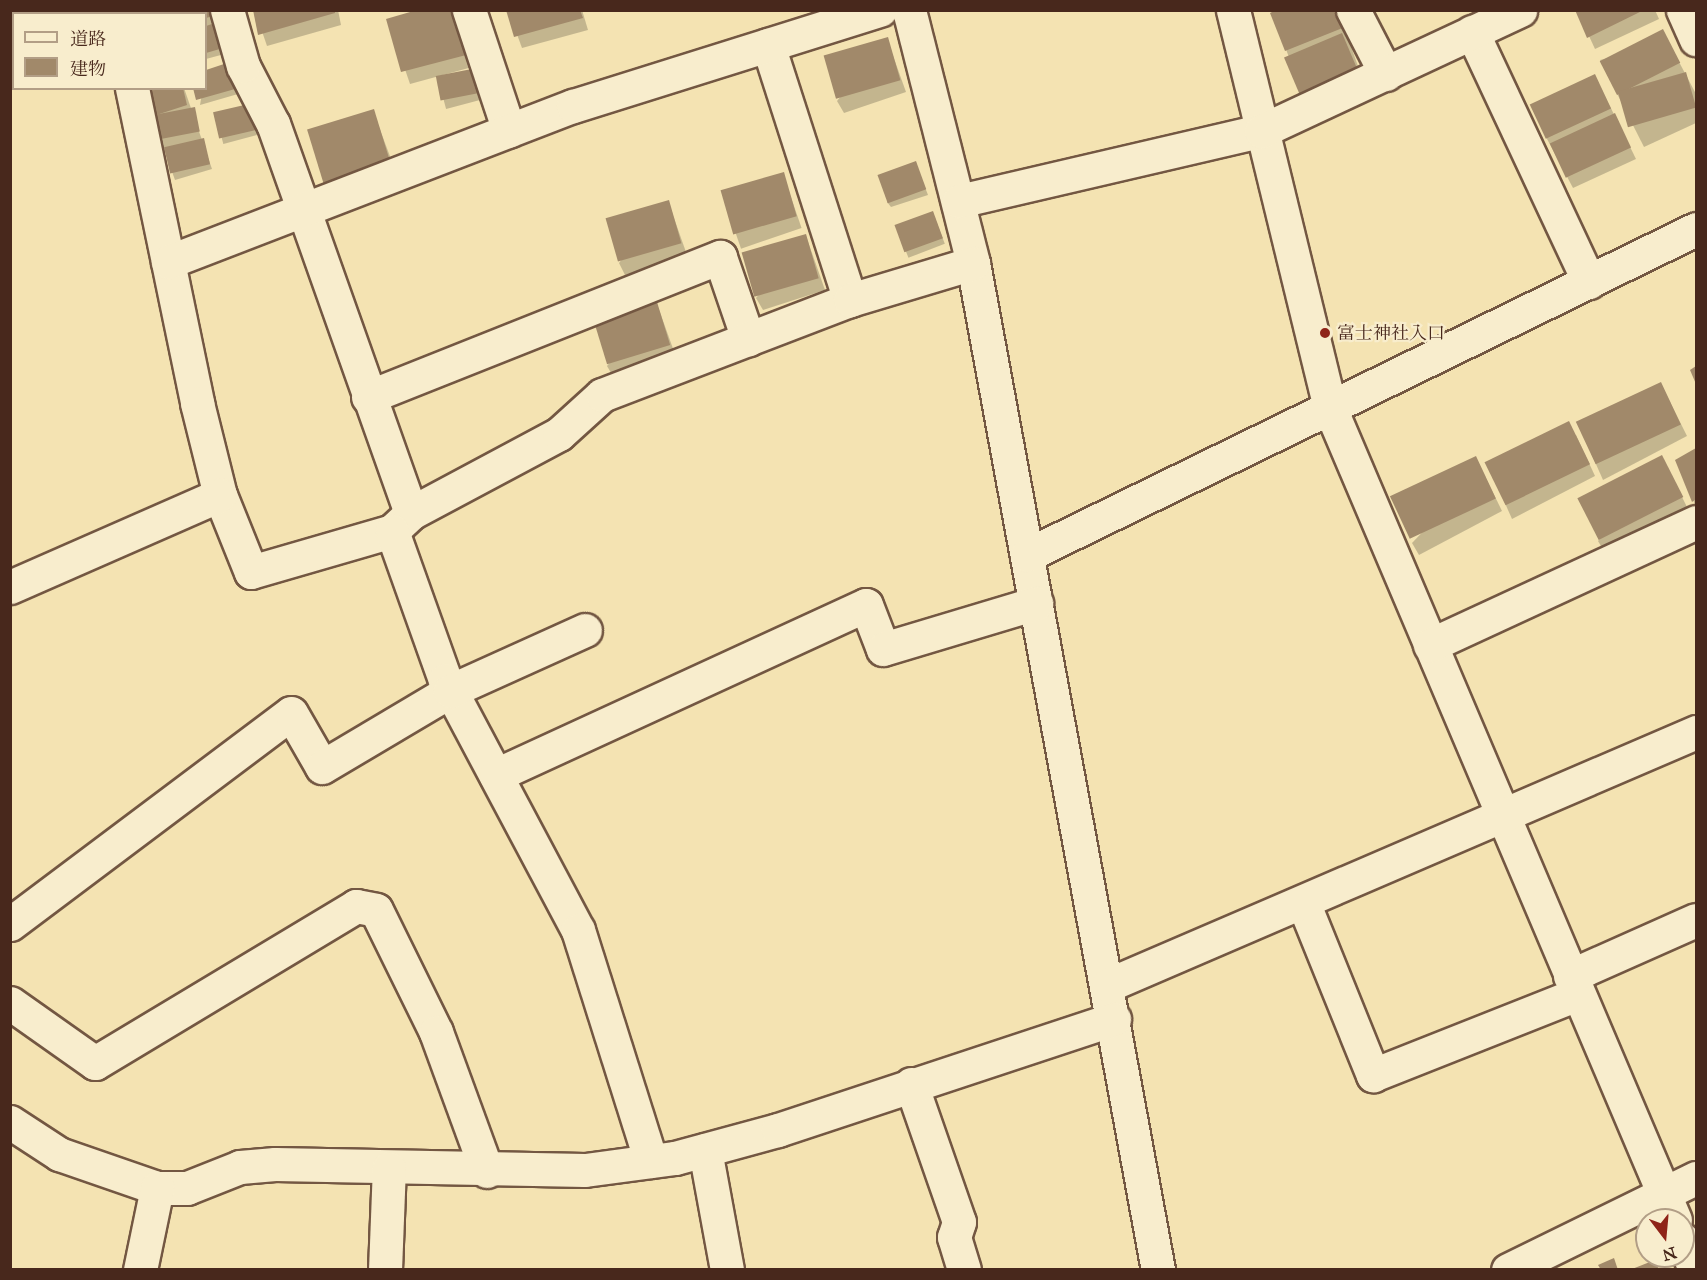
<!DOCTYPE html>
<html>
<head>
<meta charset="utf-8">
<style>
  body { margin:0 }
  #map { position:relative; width:1707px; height:1280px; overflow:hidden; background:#f4e3b2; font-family:"IM FELL Great Primer","Noto Serif JP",serif }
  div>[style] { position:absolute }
  .shadow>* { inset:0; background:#0003; transform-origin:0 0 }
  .building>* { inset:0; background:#a1896a; transform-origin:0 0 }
  .roads { filter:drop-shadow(2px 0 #735742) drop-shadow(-2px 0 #735742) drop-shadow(0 2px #735742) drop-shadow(0 -2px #735742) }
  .minor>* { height:33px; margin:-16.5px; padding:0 16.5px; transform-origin:16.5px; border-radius:16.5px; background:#f8edcd }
  .dots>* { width:16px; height:16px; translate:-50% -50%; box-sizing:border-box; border:3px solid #f8edcd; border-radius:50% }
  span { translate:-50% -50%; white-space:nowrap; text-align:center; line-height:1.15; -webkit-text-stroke:4.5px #f8edcd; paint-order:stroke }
  .poi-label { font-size:18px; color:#48281c }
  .left { translate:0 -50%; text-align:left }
  .frame { position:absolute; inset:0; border:12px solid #48281c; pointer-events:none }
  .legend { position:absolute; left:12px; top:12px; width:195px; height:78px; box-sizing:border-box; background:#f8edcd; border:2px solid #b29e86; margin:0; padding:8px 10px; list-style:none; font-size:18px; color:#48281c }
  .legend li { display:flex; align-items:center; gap:12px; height:30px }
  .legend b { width:30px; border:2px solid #b29e86 }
  .north { position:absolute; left:1635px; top:1208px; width:60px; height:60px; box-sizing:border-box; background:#f8edcd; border:2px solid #b29e86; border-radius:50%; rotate:164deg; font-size:16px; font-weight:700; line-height:24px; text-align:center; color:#48281c }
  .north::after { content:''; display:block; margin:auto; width:21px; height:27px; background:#8f2418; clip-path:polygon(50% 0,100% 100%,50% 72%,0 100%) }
</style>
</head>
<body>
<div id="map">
  <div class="shadow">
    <i style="clip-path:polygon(171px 10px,212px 10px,232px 52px,206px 59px,206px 14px)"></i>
    <i style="clip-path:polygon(338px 10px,341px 25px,267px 46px,255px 11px)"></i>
    <i style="clip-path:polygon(456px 10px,476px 66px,410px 84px,388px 20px)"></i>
    <i style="clip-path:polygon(508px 10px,582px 10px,588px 30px,522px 48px)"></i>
    <i style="clip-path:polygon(1272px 10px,1338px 10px,1364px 83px,1306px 105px)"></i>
    <i style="clip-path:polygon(1577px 10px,1655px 10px,1659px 19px,1595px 49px)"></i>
    <i style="clip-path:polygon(887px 39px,906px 92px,844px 113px,837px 101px)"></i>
    <i style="clip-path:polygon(1669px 43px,1696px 94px,1696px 123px,1644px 147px,1600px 60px)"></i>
    <i style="clip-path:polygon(229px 64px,238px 94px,200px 105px,206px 71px)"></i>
    <i style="left:476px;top:70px;width:30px;height:39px;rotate:75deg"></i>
    <i style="clip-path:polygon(153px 88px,184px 88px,212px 169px,175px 180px,143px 92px)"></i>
    <i style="clip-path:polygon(1601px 88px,1636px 159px,1573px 188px,1546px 137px)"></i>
    <i style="left:253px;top:104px;width:31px;height:39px;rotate:75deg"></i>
    <i style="clip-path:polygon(373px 111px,397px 175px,331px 192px,324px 181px)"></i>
    <i style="clip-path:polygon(918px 169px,928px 195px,891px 207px,887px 202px)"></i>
    <i style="left:783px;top:174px;width:57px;height:64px;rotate:71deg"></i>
    <i style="clip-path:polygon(668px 201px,687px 255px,625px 275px,619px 263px)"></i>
    <i style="left:933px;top:213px;width:33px;height:39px;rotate:69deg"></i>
    <i style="clip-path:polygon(806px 236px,825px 290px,763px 310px,756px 298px)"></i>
    <i style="clip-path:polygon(657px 304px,676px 357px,614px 378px,607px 366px)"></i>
    <i style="clip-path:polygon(1667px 396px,1687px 436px,1603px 480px,1580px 428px)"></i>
    <i style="clip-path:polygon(1576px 435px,1595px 476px,1512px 519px,1489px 467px)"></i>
    <i style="clip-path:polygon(1696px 450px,1696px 507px,1677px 461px)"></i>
    <i style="clip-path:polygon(1668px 469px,1688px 509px,1605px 553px,1598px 541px)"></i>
    <i style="clip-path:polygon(1482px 470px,1502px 511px,1419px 555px,1412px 543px)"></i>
  </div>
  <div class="building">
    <i style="left:134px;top:10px;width:30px;height:4px"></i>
    <i style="clip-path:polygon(170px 10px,212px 10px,213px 16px,206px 18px,206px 14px)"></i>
    <i style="clip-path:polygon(253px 10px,335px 10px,335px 13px,258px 35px)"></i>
    <i style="clip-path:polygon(417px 10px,456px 10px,470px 54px,401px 72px,386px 19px)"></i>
    <i style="clip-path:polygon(506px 10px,580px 10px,583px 18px,514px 37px)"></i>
    <i style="clip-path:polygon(1276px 10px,1338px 10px,1345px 27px,1285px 51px,1270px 13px)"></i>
    <i style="clip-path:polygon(1575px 10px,1644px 10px,1587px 38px)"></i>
    <i style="clip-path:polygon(224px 20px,230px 46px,206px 53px,206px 26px)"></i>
    <i style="left:1663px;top:29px;width:38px;height:71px;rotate:63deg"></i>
    <i style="left:1342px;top:33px;width:41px;height:63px;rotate:67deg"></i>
    <i style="left:888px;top:37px;width:45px;height:67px;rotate:74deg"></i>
    <i style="clip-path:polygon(230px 62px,235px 89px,196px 100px,193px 88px,206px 88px,206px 70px)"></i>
    <i style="left:477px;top:68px;width:25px;height:42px;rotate:79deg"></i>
    <i style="left:1686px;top:72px;width:37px;height:71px;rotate:74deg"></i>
    <i style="left:1595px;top:74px;width:38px;height:72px;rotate:65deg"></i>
    <i style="clip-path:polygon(183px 88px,187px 105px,147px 118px,141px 91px)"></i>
    <i style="left:253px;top:103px;width:27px;height:41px;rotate:77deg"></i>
    <i style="left:195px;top:107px;width:25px;height:41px;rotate:79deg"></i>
    <i style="left:374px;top:109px;width:57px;height:70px;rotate:73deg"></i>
    <i style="left:1615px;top:113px;width:38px;height:72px;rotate:65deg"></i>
    <i style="left:204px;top:138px;width:27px;height:41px;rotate:77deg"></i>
    <i style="left:916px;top:161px;width:30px;height:41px;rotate:70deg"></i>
    <i style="left:784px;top:172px;width:46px;height:66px;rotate:74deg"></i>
    <i style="left:669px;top:200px;width:45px;height:66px;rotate:74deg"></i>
    <i style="left:933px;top:211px;width:29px;height:41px;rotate:70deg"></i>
    <i style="left:806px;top:234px;width:46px;height:67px;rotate:74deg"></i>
    <i style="left:657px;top:302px;width:45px;height:66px;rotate:73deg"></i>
    <i style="clip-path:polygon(1696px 366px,1696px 384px,1690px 370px)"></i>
    <i style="left:1661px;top:382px;width:47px;height:94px;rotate:65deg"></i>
    <i style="left:1569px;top:421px;width:48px;height:94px;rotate:64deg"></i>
    <i style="clip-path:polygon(1696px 448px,1696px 499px,1692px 502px,1675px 460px)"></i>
    <i style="left:1662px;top:455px;width:47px;height:95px;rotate:63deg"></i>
    <i style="left:1476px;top:456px;width:47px;height:95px;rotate:65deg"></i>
    <i style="clip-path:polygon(1614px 1258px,1618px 1270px,1601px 1270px,1598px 1265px)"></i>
    <i style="clip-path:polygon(1655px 1260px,1659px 1270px,1632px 1270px,1632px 1269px)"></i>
  </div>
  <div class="roads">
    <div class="minor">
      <i style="left:120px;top:10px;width:4px;rotate:76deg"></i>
      <i style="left:469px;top:10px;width:127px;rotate:71.7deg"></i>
      <i style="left:909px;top:10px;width:261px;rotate:75.8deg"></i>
      <i style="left:973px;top:263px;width:1024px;rotate:79.59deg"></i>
      <i style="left:1233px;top:10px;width:410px;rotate:76.3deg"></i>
      <i style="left:1330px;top:408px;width:882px;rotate:66.98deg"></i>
      <i style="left:1353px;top:10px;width:72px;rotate:62.7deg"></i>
      <i style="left:1683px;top:10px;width:32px;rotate:66deg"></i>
      <i style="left:1472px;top:32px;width:276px;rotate:64.9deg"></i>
      <i style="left:768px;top:45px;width:268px;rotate:72.2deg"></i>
      <i style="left:10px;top:64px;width:4px;rotate:-14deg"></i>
      <i style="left:132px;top:88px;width:322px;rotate:78.3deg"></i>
      <i style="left:197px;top:403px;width:95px;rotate:76deg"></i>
      <i style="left:220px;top:495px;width:83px;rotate:68.1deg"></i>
      <i style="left:251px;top:572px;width:147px;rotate:-16.2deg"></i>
      <i style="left:392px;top:531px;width:26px;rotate:-43deg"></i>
      <i style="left:411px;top:513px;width:413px;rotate:-109.5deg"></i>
      <i style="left:273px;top:124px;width:65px;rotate:-117.3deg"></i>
      <i style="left:243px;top:66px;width:58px;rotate:-105.9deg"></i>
      <i style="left:959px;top:201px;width:310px;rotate:-13.1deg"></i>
      <i style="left:1261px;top:131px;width:286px;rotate:-25deg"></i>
      <i style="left:168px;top:262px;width:434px;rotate:-21.1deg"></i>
      <i style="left:573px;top:106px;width:322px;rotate:-17.4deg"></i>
      <i style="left:368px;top:397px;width:379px;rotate:-21.7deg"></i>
      <i style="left:720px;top:257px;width:87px;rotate:71.1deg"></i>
      <i style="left:411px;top:513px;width:168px;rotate:-28.1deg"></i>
      <i style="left:559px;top:434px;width:58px;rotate:-42.2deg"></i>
      <i style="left:602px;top:395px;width:266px;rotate:-21deg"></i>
      <i style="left:850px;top:300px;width:128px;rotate:-16.7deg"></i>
      <i style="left:392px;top:531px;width:158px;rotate:70.4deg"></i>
      <i style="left:445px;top:680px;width:283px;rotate:62deg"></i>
      <i style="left:578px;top:930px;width:242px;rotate:72.5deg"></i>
      <i style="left:1027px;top:555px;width:744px;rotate:-25.98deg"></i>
      <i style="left:10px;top:587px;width:229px;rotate:-23.7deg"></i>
      <i style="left:1430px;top:645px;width:293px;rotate:-24.8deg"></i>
      <i style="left:496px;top:775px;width:407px;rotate:-24.7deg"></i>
      <i style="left:866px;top:605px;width:47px;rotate:68.9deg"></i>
      <i style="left:883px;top:649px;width:160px;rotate:-16.7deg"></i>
      <i style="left:1303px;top:902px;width:187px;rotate:68deg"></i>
      <i style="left:1373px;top:1075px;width:220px;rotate:-21.6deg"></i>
      <i style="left:10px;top:924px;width:351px;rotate:-36.9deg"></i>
      <i style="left:291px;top:713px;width:62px;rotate:60.1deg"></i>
      <i style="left:322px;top:767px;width:149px;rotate:-30.7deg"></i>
      <i style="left:450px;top:691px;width:148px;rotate:-24.3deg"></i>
      <i style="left:1570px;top:976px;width:138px;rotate:-24deg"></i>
      <i style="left:1108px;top:985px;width:640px;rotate:-23.28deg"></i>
      <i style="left:10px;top:1003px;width:104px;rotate:35.2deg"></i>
      <i style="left:95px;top:1063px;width:305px;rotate:-31deg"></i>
      <i style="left:356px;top:906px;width:20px;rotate:11deg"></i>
      <i style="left:376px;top:910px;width:136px;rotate:63.8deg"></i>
      <i style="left:436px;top:1032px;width:148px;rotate:69.9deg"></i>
      <i style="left:911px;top:1084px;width:146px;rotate:70.8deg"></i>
      <i style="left:959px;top:1222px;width:16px;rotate:108deg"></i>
      <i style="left:954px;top:1237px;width:34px;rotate:73deg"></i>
      <i style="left:10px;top:1122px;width:59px;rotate:33.1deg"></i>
      <i style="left:59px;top:1154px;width:104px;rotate:19.1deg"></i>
      <i style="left:157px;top:1188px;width:30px"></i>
      <i style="left:187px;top:1188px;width:57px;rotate:-21.6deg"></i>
      <i style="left:240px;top:1167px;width:35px;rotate:-5deg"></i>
      <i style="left:275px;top:1164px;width:310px;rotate:1.1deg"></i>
      <i style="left:585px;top:1170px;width:91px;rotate:-7.6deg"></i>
      <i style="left:675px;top:1158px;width:107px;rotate:-15.2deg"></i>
      <i style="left:778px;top:1130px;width:354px;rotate:-18.3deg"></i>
      <i style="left:705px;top:1150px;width:122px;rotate:79.6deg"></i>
      <i style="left:1683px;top:1240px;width:32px;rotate:68deg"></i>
      <i style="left:140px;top:1270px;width:84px;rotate:-78.3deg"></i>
      <i style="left:385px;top:1270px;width:102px;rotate:-87.8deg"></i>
      <i style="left:1508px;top:1270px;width:209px;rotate:-26.1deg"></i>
    </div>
  </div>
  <div class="dots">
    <i style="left:1325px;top:333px;background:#8f2418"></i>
  </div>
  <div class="poi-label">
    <span class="left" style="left:1337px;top:333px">富士神社入口</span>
  </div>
  <div class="frame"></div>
  <ul class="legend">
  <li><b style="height:8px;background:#f8edcd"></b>道路</li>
  <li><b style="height:16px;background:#a1896a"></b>建物</li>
  </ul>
  <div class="north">N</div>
</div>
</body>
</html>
